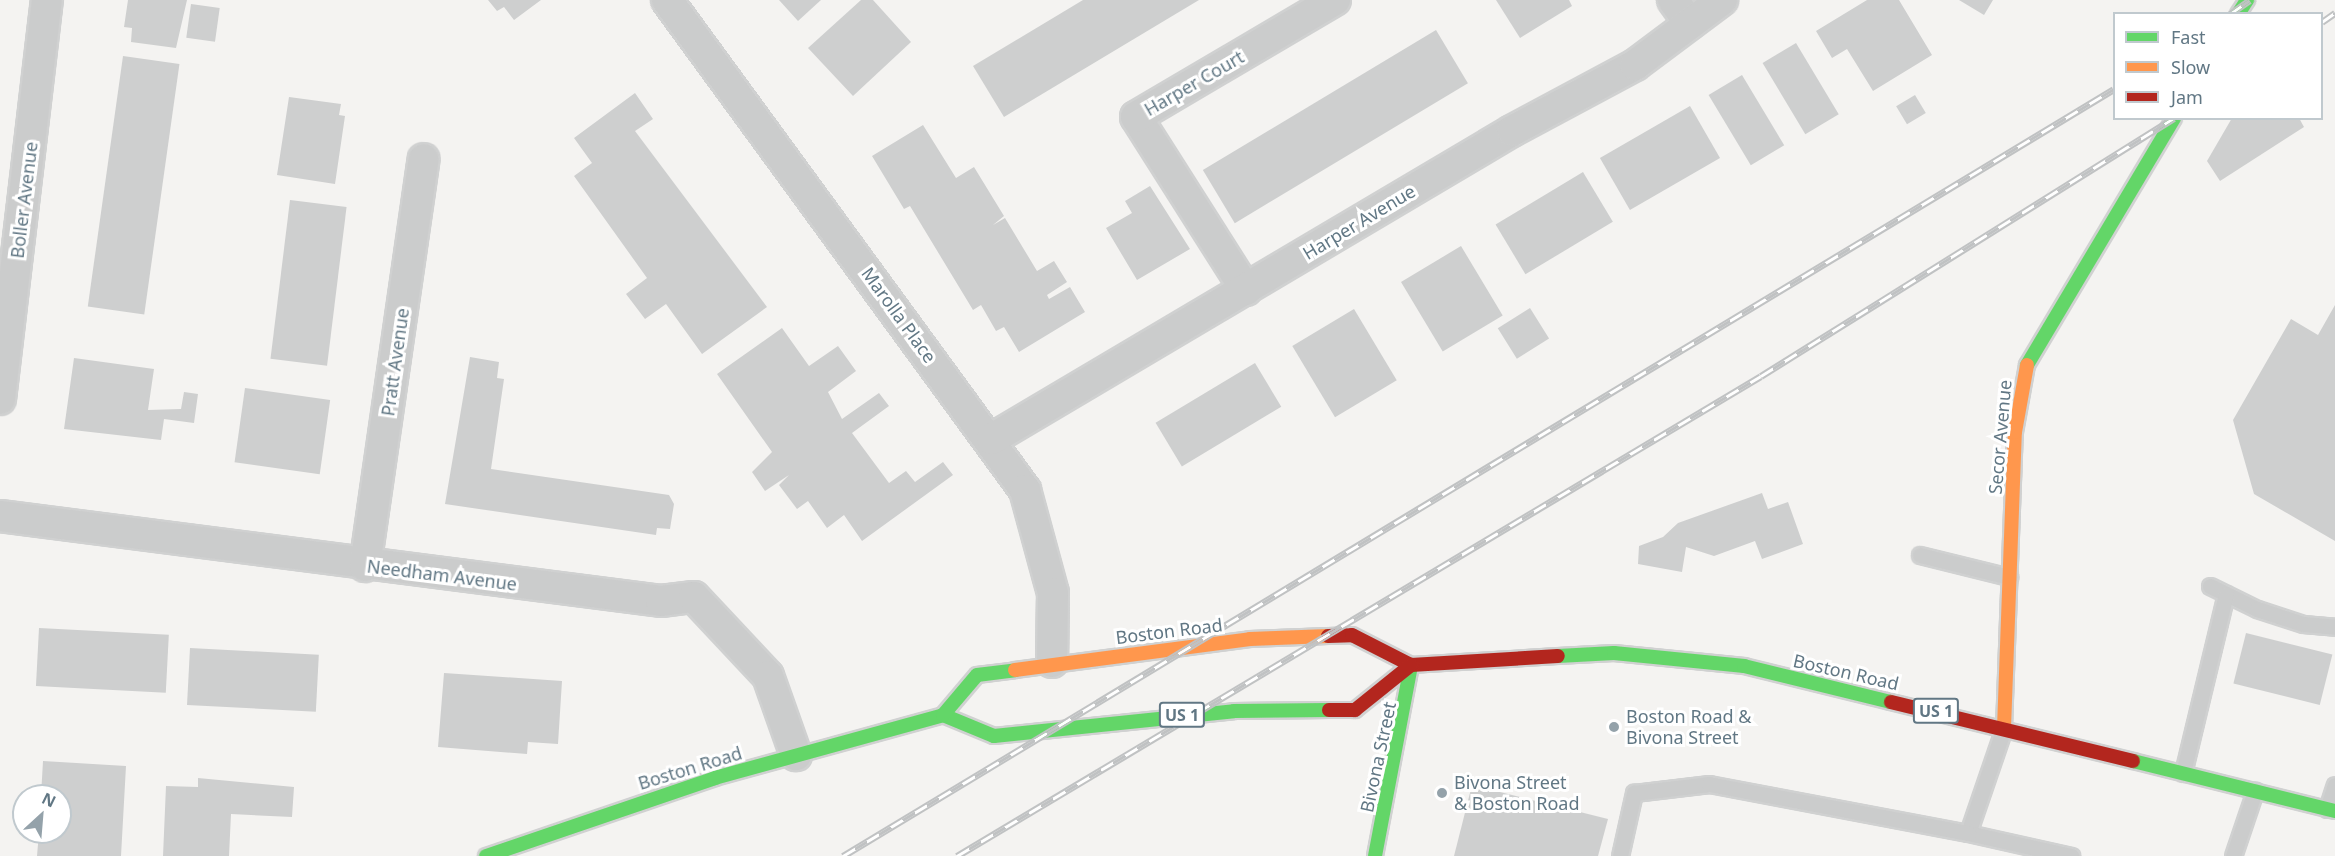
<!DOCTYPE html>
<html>
<head>
<meta charset="utf-8">
<style>
  body { margin:0 }
  #map { position:relative; width:2335px; height:856px; overflow:hidden; background:#f4f3f1; font-family:"Noto Sans",sans-serif }
  div>[style] { position:absolute }
  .building>* { inset:0; background:#cecfcf; transform-origin:0 0 }
  .roads { filter:drop-shadow(2px 0 #d0d1d1) drop-shadow(-2px 0 #d0d1d1) drop-shadow(0 2px #d0d1d1) drop-shadow(0 -2px #d0d1d1) }
  .lane>* { height:15px; margin:-7.5px; padding:0 7.5px; transform-origin:7.5px; border-radius:7.5px; background:#cbcccc }
  .street>* { height:30px; margin:-15px; padding:0 15px; transform-origin:15px; border-radius:15px; background:#cbcccc }
  .fast>* { height:14px; margin:-7px; padding:0 7px; transform-origin:7px; border-radius:7px; background:#63d668 }
  .slow>* { height:14px; margin:-7px; padding:0 7px; transform-origin:7px; border-radius:7px; background:#ff974d }
  .jam>* { height:14px; margin:-7px; padding:0 7px; transform-origin:7px; border-radius:7px; background:#b3261e }
  .rail>* { height:7px; margin-top:-3.5px; transform-origin:0; background:repeating-linear-gradient(90deg,#fff 0 14px,#c0c2c3 0 28px); box-sizing:border-box; border-block:2px solid #c0c2c3 }
  .dots>* { width:16px; height:16px; translate:-50% -50%; box-sizing:border-box; border:3px solid #fff; border-radius:50% }
  span { translate:-50% -50%; white-space:nowrap; text-align:center; line-height:1.15; -webkit-text-stroke:6px #fff; paint-order:stroke }
  .shield-label span { padding:2px 4px; background:#fff; border:2px solid; border-radius:4px; -webkit-text-stroke-width:0 }
  .shield-label { font-size:16px; color:#617784; font-weight:700 }
  .street-label { font-size:18px; color:#617784 }
  .poi-label { font-size:18px; color:#617784 }
  .left { translate:0 -50%; text-align:left }
  .legend { position:absolute; left:2113px; top:12px; width:210px; height:108px; box-sizing:border-box; background:#fff; border:2px solid #c0c9ce; margin:0; padding:8px 10px; list-style:none; font-size:18px; color:#617784 }
  .legend li { display:flex; align-items:center; gap:12px; height:30px }
  .legend b { width:30px; border:2px solid #c0c9ce }
  .north { position:absolute; left:12px; top:784px; width:60px; height:60px; box-sizing:border-box; background:#fff; border:2px solid #c0c9ce; border-radius:50%; rotate:26deg; font-size:16px; font-weight:700; line-height:24px; text-align:center; color:#617784 }
  .north::after { content:''; display:block; margin:auto; width:21px; height:27px; background:#94a2aa; clip-path:polygon(50% 0,100% 100%,50% 72%,0 100%) }
</style>
</head>
<body>
<div id="map">
  <div class="building">
    <i style="clip-path:polygon(128px 0,187px 0,176px 48px,131px 42px,132px 28px,124px 27px)"></i>
    <i style="clip-path:polygon(488px 0,541px 0,514px 20px,504px 7px,497px 11px)"></i>
    <i style="clip-path:polygon(779px 0,821px 0,798px 21px)"></i>
    <i style="clip-path:polygon(861px 0,873px 0,911px 42px,853px 96px,808px 48px)"></i>
    <i style="clip-path:polygon(1083px 0,1199px 0,1004px 117px,973px 66px)"></i>
    <i style="clip-path:polygon(1496px 0,1569px 0,1572px 6px,1520px 38px)"></i>
    <i style="clip-path:polygon(1867px 0,1899px 0,1932px 55px,1873px 91px,1847px 49px,1832px 58px,1816px 31px)"></i>
    <i style="clip-path:polygon(1959px 0,1993px 0,1984px 15px)"></i>
    <i style="left:191px;top:4px;width:29px;height:34px;rotate:8deg"></i>
    <i style="left:1436px;top:30px;width:62px;height:272px;rotate:59deg"></i>
    <i style="left:1796px;top:43px;width:83px;height:39px;rotate:59deg"></i>
    <i style="left:123px;top:56px;width:57px;height:253px;rotate:8deg"></i>
    <i style="left:1742px;top:75px;width:82px;height:39px;rotate:59deg"></i>
    <i style="clip-path:polygon(635px 93px,653px 119px,635px 131px,767px 307px,702px 354px,666px 304px,645px 319px,626px 294px,647px 278px,574px 176px,592px 163px,574px 138px)"></i>
    <i style="left:1915px;top:95px;width:21px;height:22px;rotate:59deg"></i>
    <i style="clip-path:polygon(289px 97px,341px 104px,339px 115px,345px 116px,335px 184px,277px 175px)"></i>
    <i style="left:1690px;top:106px;width:60px;height:104px;rotate:60deg"></i>
    <i style="clip-path:polygon(2232px 118px,2299px 118px,2304px 127px,2220px 181px,2207px 161px)"></i>
    <i style="clip-path:polygon(923px 125px,956px 178px,974px 167px,1004px 216px,993px 225px,1005px 218px,1037px 271px,1054px 261px,1067px 282px,1047px 295px,1049px 299px,1070px 287px,1085px 312px,1019px 352px,1004px 327px,996px 331px,981px 305px,973px 310px,910px 206px,904px 209px,872px 156px)"></i>
    <i style="left:1583px;top:172px;width:58px;height:102px;rotate:59deg"></i>
    <i style="clip-path:polygon(1150px 186px,1190px 249px,1137px 280px,1106px 228px,1132px 213px,1125px 201px)"></i>
    <i style="left:290px;top:200px;width:57px;height:160px;rotate:7deg"></i>
    <i style="left:1461px;top:246px;width:81px;height:70px;rotate:59deg"></i>
    <i style="clip-path:polygon(2335px 305px,2335px 541px,2254px 494px,2233px 420px,2291px 319px,2318px 335px)"></i>
    <i style="left:1530px;top:308px;width:36px;height:38px;rotate:58deg"></i>
    <i style="left:1354px;top:309px;width:83px;height:72px;rotate:59deg"></i>
    <i style="clip-path:polygon(782px 328px,809px 366px,838px 346px,856px 371px,828px 392px,842px 419px,879px 393px,889px 406px,852px 433px,889px 483px,906px 471px,915px 482px,943px 462px,953px 475px,862px 541px,844px 515px,827px 528px,808px 501px,797px 509px,779px 485px,789px 475px,765px 491px,752px 472px,772px 452px,717px 374px)"></i>
    <i style="clip-path:polygon(470px 357px,499px 362px,497px 378px,504px 379px,491px 469px,669px 495px,674px 504px,670px 529px,657px 528px,656px 535px,445px 504px)"></i>
    <i style="clip-path:polygon(74px 358px,154px 369px,148px 410px,181px 409px,184px 392px,198px 394px,194px 423px,164px 419px,161px 440px,64px 429px)"></i>
    <i style="left:1255px;top:363px;width:51px;height:116px;rotate:59deg"></i>
    <i style="left:245px;top:388px;width:86px;height:75px;rotate:8deg"></i>
    <i style="clip-path:polygon(1762px 493px,1768px 509px,1788px 502px,1803px 544px,1762px 559px,1755px 541px,1714px 556px,1686px 547px,1682px 572px,1638px 564px,1639px 546px,1663px 537px,1678px 523px)"></i>
    <i style="left:39px;top:628px;width:130px;height:58px;rotate:3deg"></i>
    <i style="left:2246px;top:633px;width:89px;height:52px;rotate:14deg"></i>
    <i style="left:190px;top:648px;width:129px;height:57px;rotate:3deg"></i>
    <i style="clip-path:polygon(444px 673px,562px 681px,558px 744px,528px 742px,527px 754px,438px 747px)"></i>
    <i style="clip-path:polygon(43px 761px,126px 766px,121px 856px,37px 856px,39px 832px,60px 832px,60px 796px,41px 796px)"></i>
    <i style="clip-path:polygon(198px 778px,294px 787px,292px 817px,231px 814px,229px 856px,163px 856px,166px 786px,198px 787px)"></i>
    <i style="clip-path:polygon(1472px 785px,1608px 819px,1598px 856px,1454px 856px)"></i>
  </div>
  <div class="roads">
    <div class="lane">
      <i style="left:1920px;top:555px;width:92px;rotate:13.9deg"></i>
      <i style="left:2210px;top:586px;width:52px;rotate:26.1deg"></i>
      <i style="left:2257px;top:609px;width:48px;rotate:18.1deg"></i>
      <i style="left:2303px;top:624px;width:32px;rotate:5deg"></i>
      <i style="left:2004px;top:728px;width:111px;rotate:108.9deg"></i>
      <i style="left:1968px;top:833px;width:106px;rotate:12.6deg"></i>
      <i style="left:2183px;top:773px;width:184px;rotate:-76.5deg"></i>
      <i style="left:2327px;top:809px;width:25px;rotate:-72deg"></i>
      <i style="left:1620px;top:856px;width:65px;rotate:-77.5deg"></i>
      <i style="left:1634px;top:793px;width:76px;rotate:-6.8deg"></i>
      <i style="left:1709px;top:784px;width:264px;rotate:10.7deg"></i>
      <i style="left:2233px;top:856px;width:69px;rotate:-71.3deg"></i>
    </div>
    <div class="street">
      <i style="left:667px;top:0;width:607px;rotate:53.85deg"></i>
      <i style="left:1025px;top:490px;width:107px;rotate:74.8deg"></i>
      <i style="left:1053px;top:593px;width:69px;rotate:90.8deg"></i>
      <i style="left:1673px;top:0;width:29px;rotate:54deg"></i>
      <i style="left:1246px;top:290px;width:205px;rotate:-122.4deg"></i>
      <i style="left:1136px;top:117px;width:231px;rotate:-30.5deg"></i>
      <i style="left:0;top:399px;width:402px;rotate:-83.3deg"></i>
      <i style="left:992px;top:439px;width:604px;rotate:-30.64deg"></i>
      <i style="left:1512px;top:131px;width:140px;rotate:-28.2deg"></i>
      <i style="left:1635px;top:65px;width:109px;rotate:-36.8deg"></i>
      <i style="left:0;top:516px;width:666px;rotate:7.33deg"></i>
      <i style="left:661px;top:601px;width:33px;rotate:-7deg"></i>
      <i style="left:694px;top:597px;width:108px;rotate:46.9deg"></i>
      <i style="left:768px;top:676px;width:84px;rotate:70.5deg"></i>
      <i style="left:365px;top:566px;width:411px;rotate:-81.8deg"></i>
    </div>
    <div class="fast">
      <i style="left:2238px;top:14px;width:17px;rotate:-57deg"></i>
      <i style="left:2027px;top:365px;width:287px;rotate:-59.2deg"></i>
      <i style="left:1558px;top:656px;width:56px;rotate:-3.1deg"></i>
      <i style="left:1614px;top:653px;width:131px;rotate:5.7deg"></i>
      <i style="left:1744px;top:666px;width:151px;rotate:13.8deg"></i>
      <i style="left:943px;top:715px;width:55px;rotate:22.4deg"></i>
      <i style="left:994px;top:736px;width:241px;rotate:-5.9deg"></i>
      <i style="left:1234px;top:711px;width:95px;rotate:-0.6deg"></i>
      <i style="left:2133px;top:761px;width:208px;rotate:13.9deg"></i>
      <i style="left:486px;top:856px;width:242px;rotate:-18.8deg"></i>
      <i style="left:715px;top:778px;width:237px;rotate:-15.4deg"></i>
      <i style="left:943px;top:715px;width:52px;rotate:-49.6deg"></i>
      <i style="left:977px;top:675px;width:38px;rotate:-7deg"></i>
      <i style="left:1375px;top:856px;width:194px;rotate:-79.3deg"></i>
    </div>
    <div class="slow">
      <i style="left:1015px;top:670px;width:237px;rotate:-7.5deg"></i>
      <i style="left:1250px;top:639px;width:78px;rotate:-2.2deg"></i>
      <i style="left:2004px;top:728px;width:296px;rotate:-87.9deg"></i>
      <i style="left:2015px;top:432px;width:68px;rotate:-79.8deg"></i>
    </div>
    <div class="jam">
      <i style="left:1328px;top:636px;width:24px;rotate:-2deg"></i>
      <i style="left:1352px;top:635px;width:66px;rotate:27deg"></i>
      <i style="left:1411px;top:665px;width:147px;rotate:-3.5deg"></i>
      <i style="left:1891px;top:702px;width:249px;rotate:13.7deg"></i>
      <i style="left:1329px;top:710px;width:26px"></i>
      <i style="left:1355px;top:710px;width:72px;rotate:-38.8deg"></i>
    </div>
  </div>
  <div class="rail">
    <i style="left:2230px;top:14px;width:24px;rotate:-35deg"></i>
    <i style="left:2322px;top:22px;width:16px;rotate:-35deg"></i>
    <i style="left:843px;top:856px;width:1484px;rotate:-31.11deg"></i>
    <i style="left:957px;top:856px;width:936px;rotate:-30.84deg"></i>
    <i style="left:1761px;top:376px;width:487px;rotate:-32deg"></i>
  </div>
  <div class="dots">
    <i style="left:1614px;top:727px;background:#94a2aa"></i>
    <i style="left:1442px;top:793px;background:#94a2aa"></i>
  </div>
  <div class="shield-label">
    <span style="left:1936px;top:711px">US 1</span>
    <span style="left:1182px;top:715px">US 1</span>
  </div>
  <div class="street-label">
    <span style="left:1194px;top:83px;rotate:-30deg">Harper Court</span>
    <span style="left:24px;top:200px;rotate:-83deg">Boller Avenue</span>
    <span style="left:1359px;top:222px;rotate:-31deg">Harper Avenue</span>
    <span style="left:899px;top:315px;rotate:54deg">Marolla Place</span>
    <span style="left:395px;top:362px;rotate:-82deg">Pratt Avenue</span>
    <span style="left:2000px;top:437px;rotate:-85deg">Secor Avenue</span>
    <span style="left:442px;top:575px;rotate:7deg">Needham Avenue</span>
    <span style="left:1169px;top:631px;rotate:-7deg">Boston Road</span>
    <span style="left:1846px;top:672px;rotate:13deg">Boston Road</span>
    <span style="left:1378px;top:757px;rotate:-78deg">Bivona Street</span>
    <span style="left:690px;top:768px;rotate:-17deg">Boston Road</span>
  </div>
  <div class="poi-label">
    <span class="left" style="left:1626px;top:727px">Boston Road &amp;<br>Bivona Street</span>
    <span class="left" style="left:1454px;top:793px">Bivona Street<br>&amp; Boston Road</span>
  </div>
  <ul class="legend">
  <li><b style="height:8px;background:#63d668"></b>Fast</li>
  <li><b style="height:8px;background:#ff974d"></b>Slow</li>
  <li><b style="height:8px;background:#b3261e"></b>Jam</li>
  </ul>
  <div class="north">N</div>
</div>
</body>
</html>
